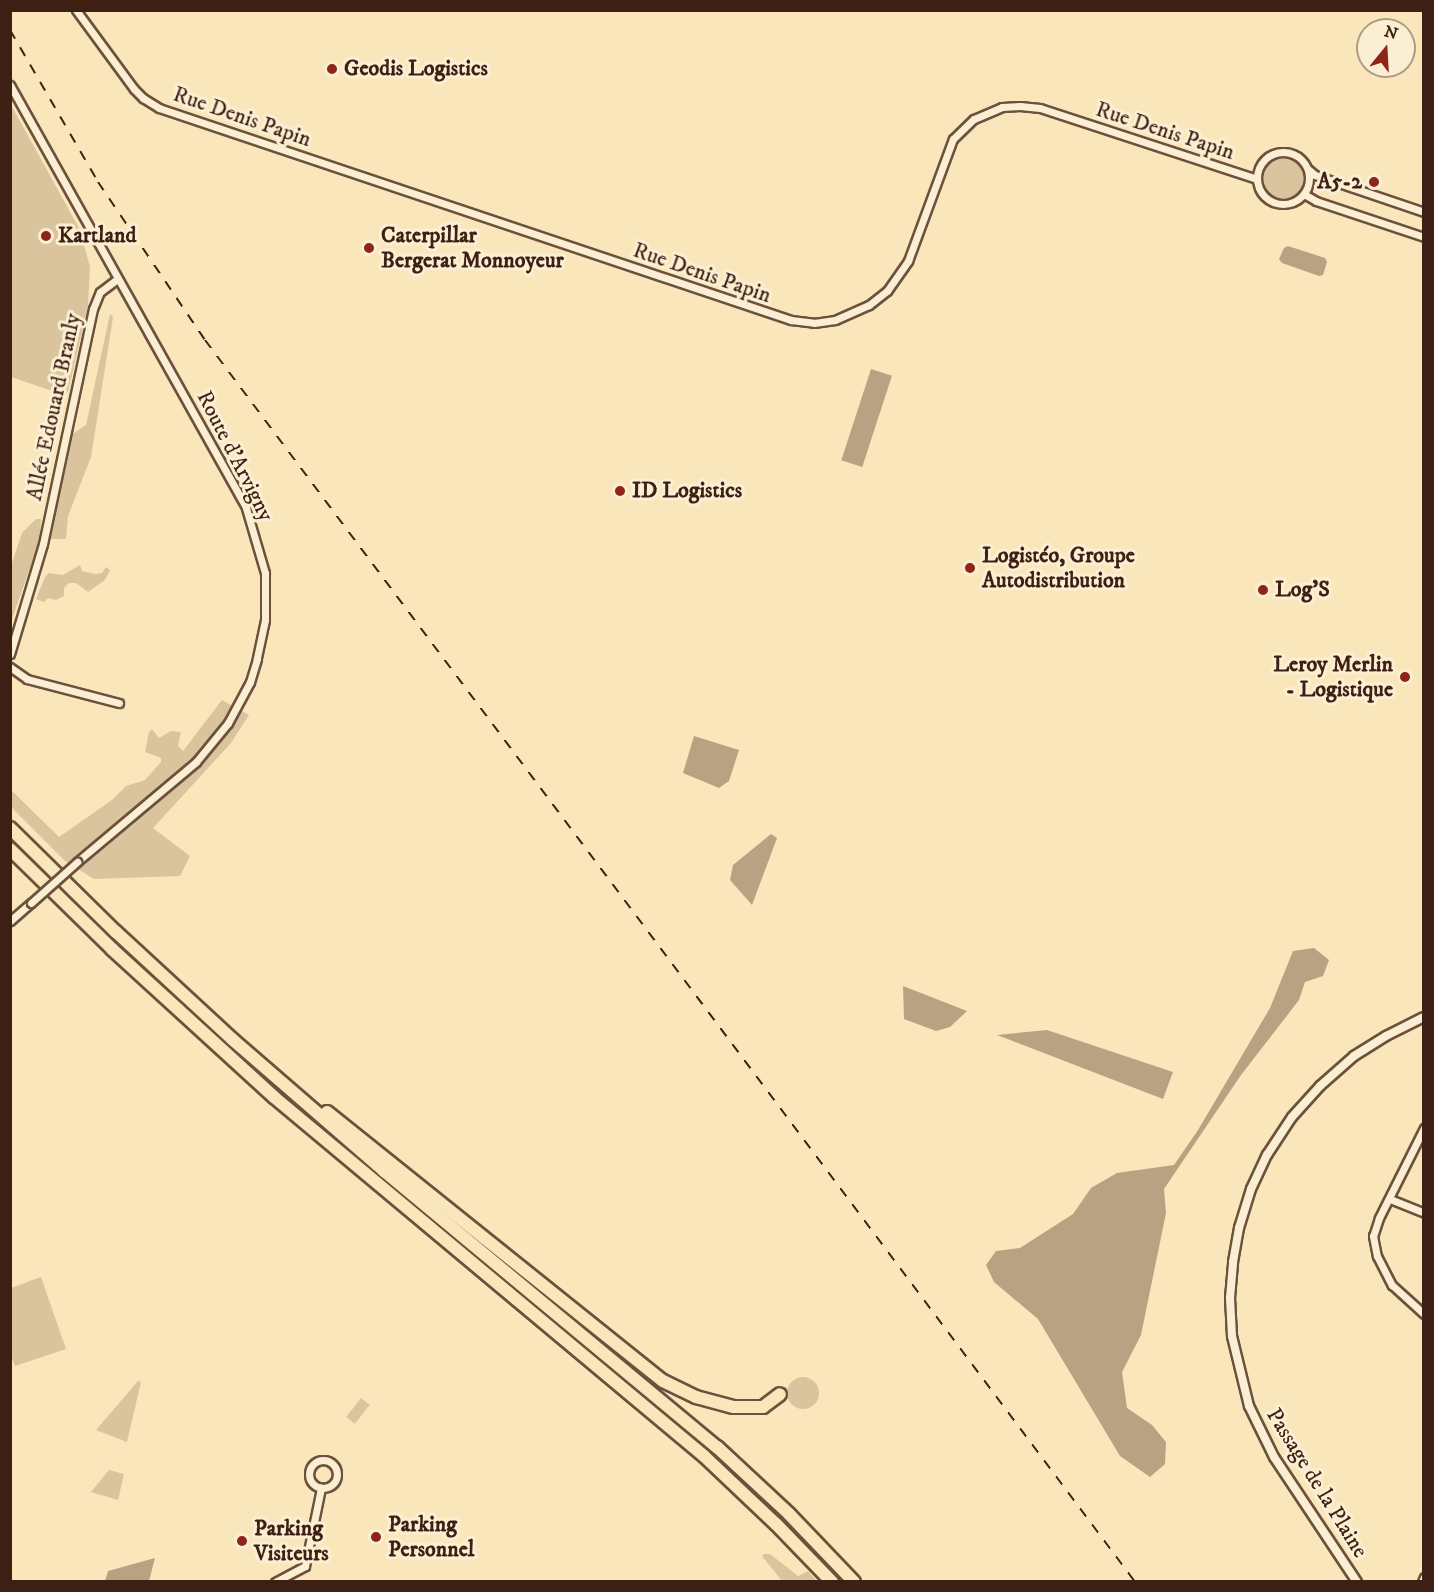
<!DOCTYPE html>
<html>
<head>
<meta charset="utf-8">
<style>
  body { margin:0 }
  #map { position:relative; width:1434px; height:1592px; overflow:hidden; background:#f9e6bb; font-family:"IM FELL DW Pica",serif }
  div>[style] { position:absolute }
  .green>* { inset:0; background:#d9c49e; transform-origin:0 0 }
  .round { border-radius:50% }
  .water>* { inset:0; background:#b9a282; transform-origin:0 0 }
  .roads { filter:drop-shadow(2px 0 #6c513d) drop-shadow(-2px 0 #6c513d) drop-shadow(0 2px #6c513d) drop-shadow(0 -2px #6c513d) }
  .minor>* { height:7px; margin:-3.5px; padding:0 3.5px; transform-origin:3.5px; border-radius:3.5px; background:#fbefd3 }
  .minor>.ring { margin:-3.5px; padding:0; box-sizing:content-box; background:none; border:7px solid #fbefd3; border-radius:50% }
  .tertiary>* { height:8px; margin:-4px; padding:0 4px; transform-origin:4px; border-radius:4px; background:#fbefd3 }
  .motorway>* { height:12px; margin:-6px; padding:0 6px; transform-origin:6px; border-radius:6px; background:#f9e6bb }
  .rail>* { height:2px; margin-top:-1px; transform-origin:0; background:repeating-linear-gradient(90deg,#3d1f13 0 10px,transparent 0 20px) }
  .bridges { filter:drop-shadow(2px 0 #6c513d) drop-shadow(-2px 0 #6c513d) drop-shadow(0 2px #6c513d) drop-shadow(0 -2px #6c513d) }
  .minor-bridge>* { height:7px; margin:-3.5px; padding:0 3.5px; transform-origin:3.5px; border-radius:3.5px; background:#fbefd3 }
  .dots>* { width:16px; height:16px; translate:-50% -50%; box-sizing:border-box; border:3px solid #fbefd3; border-radius:50% }
  span { translate:-50% -50%; white-space:nowrap; text-align:center; line-height:1.15; -webkit-text-stroke:6px #fbefd3; paint-order:stroke }
  .poi-label { font-size:22px; color:#3d1f13; font-weight:700 }
  .left { translate:0 -50%; text-align:left }
  .right { translate:-100% -50%; text-align:right }
  .street-label { font-size:22px; color:#3d1f13 }
  .frame { position:absolute; inset:0; border:12px solid #3d1f13; pointer-events:none }
  .north { position:absolute; left:1356px; top:18px; width:60px; height:60px; box-sizing:border-box; background:#fbefd3; border:2px solid #af9c86; border-radius:50%; rotate:18deg; font-size:16px; font-weight:700; line-height:24px; text-align:center; color:#3d1f13 }
  .north::after { content:''; display:block; margin:auto; width:21px; height:27px; background:#8f2418; clip-path:polygon(50% 0,100% 100%,50% 72%,0 100%) }
</style>
</head>
<body>
<div id="map">
  <div class="green">
    <i style="clip-path:polygon(10px 103px,80px 230px,90px 267px,88px 306px,68px 392px,64px 395px,11px 377px)"></i>
    <i class="round" style="left:1262px;top:156px;width:44px;height:44px"></i>
    <i style="clip-path:polygon(110px 314px,113px 317px,91px 457px,68px 516px,66px 539px,50px 539px,71px 435px,86px 425px)"></i>
    <i style="clip-path:polygon(36px 519px,41px 519px,40px 539px,11px 622px,11px 566px,22px 533px)"></i>
    <i style="clip-path:polygon(80px 565px,82px 571px,95px 574px,102px 573px,106px 567px,110px 570px,105px 580px,88px 592px,76px 583px,69px 583px,64px 588px,64px 596px,56px 600px,48px 598px,44px 602px,36px 599px,45px 577px,49px 573px,63px 575px)"></i>
    <i style="clip-path:polygon(222px 700px,249px 715px,231px 743px,153px 828px,190px 856px,180px 876px,94px 879px,65px 861px,11px 807px,10px 789px,59px 837px,112px 800px,126px 786px,145px 780px,161px 762px,161px 758px,145px 752px,149px 732px,152px 729px,159px 738px,171px 731px,181px 732px,178px 746px,183px 751px)"></i>
    <i style="clip-path:polygon(41px 1277px,66px 1349px,15px 1366px,10px 1354px,11px 1288px)"></i>
    <i class="round" style="left:787px;top:1377px;width:32px;height:32px"></i>
    <i style="clip-path:polygon(138px 1381px,141px 1382px,127px 1442px,96px 1430px)"></i>
    <i style="left:361px;top:1398px;width:11px;height:24px;rotate:38deg"></i>
    <i style="clip-path:polygon(109px 1470px,124px 1474px,118px 1500px,91px 1492px)"></i>
    <i style="clip-path:polygon(764px 1554px,770px 1554px,798px 1576px,808px 1571px,817px 1581px,782px 1581px,762px 1556px)"></i>
  </div>
  <div class="water">
    <i style="clip-path:polygon(1288px 246px,1325px 258px,1327px 262px,1323px 275px,1319px 276px,1282px 263px,1279px 259px,1284px 248px)"></i>
    <i style="left:871px;top:369px;width:22px;height:96px;rotate:18deg"></i>
    <i style="clip-path:polygon(694px 736px,739px 750px,729px 781px,719px 788px,683px 773px)"></i>
    <i style="clip-path:polygon(771px 834px,777px 838px,752px 905px,730px 880px,733px 865px)"></i>
    <i style="clip-path:polygon(1314px 948px,1329px 960px,1323px 976px,1305px 982px,1299px 1000px,1241px 1075px,1164px 1189px,1166px 1213px,1141px 1335px,1122px 1372px,1127px 1408px,1152px 1425px,1166px 1442px,1165px 1464px,1150px 1477px,1120px 1456px,1038px 1319px,994px 1282px,986px 1265px,996px 1251px,1020px 1248px,1073px 1214px,1091px 1188px,1117px 1173px,1174px 1165px,1198px 1130px,1270px 1008px,1293px 951px)"></i>
    <i style="clip-path:polygon(903px 986px,967px 1011px,950px 1027px,936px 1031px,904px 1019px)"></i>
    <i style="clip-path:polygon(1047px 1030px,1173px 1072px,1163px 1099px,997px 1035px)"></i>
    <i style="clip-path:polygon(155px 1558px,149px 1581px,105px 1581px,108px 1571px)"></i>
  </div>
  <div class="roads">
    <div class="minor">
      <i style="left:76px;top:10px;width:98px;rotate:53.7deg"></i>
      <i style="left:134px;top:89px;width:13px;rotate:45deg"></i>
      <i style="left:143px;top:98px;width:19px;rotate:32deg"></i>
      <i style="left:159px;top:108px;width:667px;rotate:18.54deg"></i>
      <i style="left:791px;top:320px;width:23px;rotate:7deg"></i>
      <i style="left:814px;top:323px;width:21px;rotate:-8deg"></i>
      <i style="left:835px;top:320px;width:37px;rotate:-24deg"></i>
      <i style="left:869px;top:305px;width:23px;rotate:-38deg"></i>
      <i style="left:887px;top:291px;width:37px;rotate:-55deg"></i>
      <i style="left:908px;top:261px;width:130px;rotate:-69.8deg"></i>
      <i style="left:953px;top:139px;width:29px;rotate:-44deg"></i>
      <i style="left:974px;top:119px;width:30px;rotate:-23deg"></i>
      <i style="left:1002px;top:107px;width:18px;rotate:-3deg"></i>
      <i style="left:1020px;top:106px;width:20px;rotate:6deg"></i>
      <i style="left:1040px;top:108px;width:228px;rotate:18.1deg"></i>
      <i style="left:10px;top:85px;width:484px;rotate:60.8deg"></i>
      <i style="left:246px;top:508px;width:68px;rotate:73.7deg"></i>
      <i style="left:265px;top:573px;width:47px;rotate:90deg"></i>
      <i style="left:265px;top:620px;width:40px;rotate:102deg"></i>
      <i style="left:257px;top:659px;width:24px;rotate:107deg"></i>
      <i style="left:250px;top:682px;width:47px;rotate:118.2deg"></i>
      <i style="left:228px;top:723px;width:50px;rotate:129.4deg"></i>
      <i style="left:196px;top:762px;width:155px;rotate:140deg"></i>
      <i class="ring" style="left:1257px;top:152px;width:45px;height:45px"></i>
      <i style="left:1309px;top:170px;width:8px;rotate:40deg"></i>
      <i style="left:1315px;top:175px;width:115px;rotate:18.7deg"></i>
      <i style="left:1304px;top:194px;width:14px;rotate:30deg"></i>
      <i style="left:1316px;top:201px;width:114px;rotate:18.4deg"></i>
      <i style="left:10px;top:654px;width:115px;rotate:-73.3deg"></i>
      <i style="left:43px;top:544px;width:240px;rotate:-78deg"></i>
      <i style="left:93px;top:309px;width:18px;rotate:-68deg"></i>
      <i style="left:100px;top:292px;width:21px;rotate:-37deg"></i>
      <i style="left:10px;top:667px;width:21px;rotate:35deg"></i>
      <i style="left:27px;top:679px;width:95px;rotate:14.6deg"></i>
      <i style="left:10px;top:921px;width:28px;rotate:-41deg"></i>
      <i style="left:1424px;top:1128px;width:101px;rotate:116.6deg"></i>
      <i style="left:1379px;top:1218px;width:19px;rotate:108deg"></i>
      <i style="left:1373px;top:1236px;width:20px;rotate:79deg"></i>
      <i style="left:1377px;top:1256px;width:33px;rotate:63deg"></i>
      <i style="left:1392px;top:1285px;width:43px;rotate:42.2deg"></i>
      <i style="left:1390px;top:1199px;width:37px;rotate:22deg"></i>
      <i class="ring" style="left:309px;top:1460px;width:21px;height:21px"></i>
      <i style="left:275px;top:1582px;width:34px;rotate:-28deg"></i>
      <i style="left:305px;top:1566px;width:80px;rotate:-78.4deg"></i>
      <i style="left:1422px;top:1582px;width:5px;rotate:-68deg"></i>
    </div>
    <div class="tertiary">
      <i style="left:1357px;top:1582px;width:150px;rotate:-123.6deg"></i>
      <i style="left:1274px;top:1457px;width:57px;rotate:-116.1deg"></i>
      <i style="left:1249px;top:1406px;width:72px;rotate:-103.7deg"></i>
      <i style="left:1232px;top:1336px;width:38px;rotate:-93deg"></i>
      <i style="left:1230px;top:1298px;width:36px;rotate:-85deg"></i>
      <i style="left:1233px;top:1262px;width:35px;rotate:-80deg"></i>
      <i style="left:1239px;top:1228px;width:41px;rotate:-72.9deg"></i>
      <i style="left:1251px;top:1189px;width:38px;rotate:-65deg"></i>
      <i style="left:1267px;top:1155px;width:45px;rotate:-56.7deg"></i>
      <i style="left:1292px;top:1117px;width:42px;rotate:-47.9deg"></i>
      <i style="left:1320px;top:1086px;width:45px;rotate:-41.4deg"></i>
      <i style="left:1354px;top:1056px;width:38px;rotate:-32deg"></i>
      <i style="left:1386px;top:1036px;width:42px;rotate:-26.6deg"></i>
    </div>
    <div class="motorway">
      <i style="left:10px;top:828px;width:148px;rotate:44.5deg"></i>
      <i style="left:116px;top:932px;width:159px;rotate:42.7deg"></i>
      <i style="left:233px;top:1040px;width:200px;rotate:40.9deg"></i>
      <i style="left:384px;top:1171px;width:433px;rotate:39.7deg"></i>
      <i style="left:717px;top:1447px;width:98px;rotate:42.9deg"></i>
      <i style="left:789px;top:1514px;width:94px;rotate:46.3deg"></i>
      <i style="left:10px;top:849px;width:143px;rotate:44.4deg"></i>
      <i style="left:112px;top:949px;width:219px;rotate:42.4deg"></i>
      <i style="left:274px;top:1097px;width:560px;rotate:39.86deg"></i>
      <i style="left:704px;top:1456px;width:99px;rotate:43.4deg"></i>
      <i style="left:776px;top:1524px;width:81px;rotate:46deg"></i>
      <i style="left:327px;top:1112px;width:430px;rotate:38.7deg"></i>
      <i style="left:663px;top:1381px;width:37px;rotate:26deg"></i>
      <i style="left:696px;top:1397px;width:39px;rotate:15deg"></i>
      <i style="left:734px;top:1407px;width:29px"></i>
      <i style="left:763px;top:1407px;width:21px;rotate:-37deg"></i>
    </div>
  </div>
  <div class="rail">
    <i style="left:10px;top:30px;width:176px;rotate:59.9deg"></i>
    <i style="left:98px;top:182px;width:191px;rotate:55.9deg"></i>
    <i style="left:205px;top:340px;width:1552px;rotate:53.17deg"></i>
  </div>
  <div class="bridges">
    <div class="minor-bridge">
      <i style="left:31px;top:903px;width:62px;rotate:-41.7deg"></i>
    </div>
  </div>
  <div class="dots">
    <i style="left:332px;top:69px;background:#8f2418"></i>
    <i style="left:1374px;top:182px;background:#8f2418"></i>
    <i style="left:46px;top:236px;background:#8f2418"></i>
    <i style="left:369px;top:248px;background:#8f2418"></i>
    <i style="left:620px;top:491px;background:#8f2418"></i>
    <i style="left:970px;top:568px;background:#8f2418"></i>
    <i style="left:1263px;top:590px;background:#8f2418"></i>
    <i style="left:1405px;top:677px;background:#8f2418"></i>
    <i style="left:376px;top:1537px;background:#8f2418"></i>
    <i style="left:242px;top:1541px;background:#8f2418"></i>
  </div>
  <div class="poi-label">
    <span class="left" style="left:344px;top:69px">Geodis Logistics</span>
    <span class="right" style="left:1362px;top:182px">A5-2</span>
    <span class="left" style="left:381px;top:248px">Caterpillar<br>Bergerat Monnoyeur</span>
    <span class="left" style="left:58px;top:236px">Kartland</span>
    <span class="left" style="left:632px;top:491px">ID Logistics</span>
    <span class="left" style="left:982px;top:568px">Logistéo, Groupe<br>Autodistribution</span>
    <span class="left" style="left:1275px;top:590px">Log'S</span>
    <span class="right" style="left:1393px;top:677px">Leroy Merlin<br>- Logistique</span>
    <span class="left" style="left:388px;top:1537px">Parking<br>Personnel</span>
    <span class="left" style="left:254px;top:1541px">Parking<br>Visiteurs</span>
  </div>
  <div class="street-label">
    <span style="left:242px;top:117px;rotate:19deg">Rue Denis Papin</span>
    <span style="left:1165px;top:131px;rotate:18deg">Rue Denis Papin</span>
    <span style="left:702px;top:273px;rotate:19deg">Rue Denis Papin</span>
    <span style="left:54px;top:407px;rotate:-78deg">Allée Edouard Branly</span>
    <span style="left:235px;top:456px;rotate:63deg">Route d'Arvigny</span>
    <span style="left:1317px;top:1483px;rotate:58deg">Passage de la Plaine</span>
  </div>
  <div class="frame"></div>
  <div class="north">N</div>
</div>
</body>
</html>
